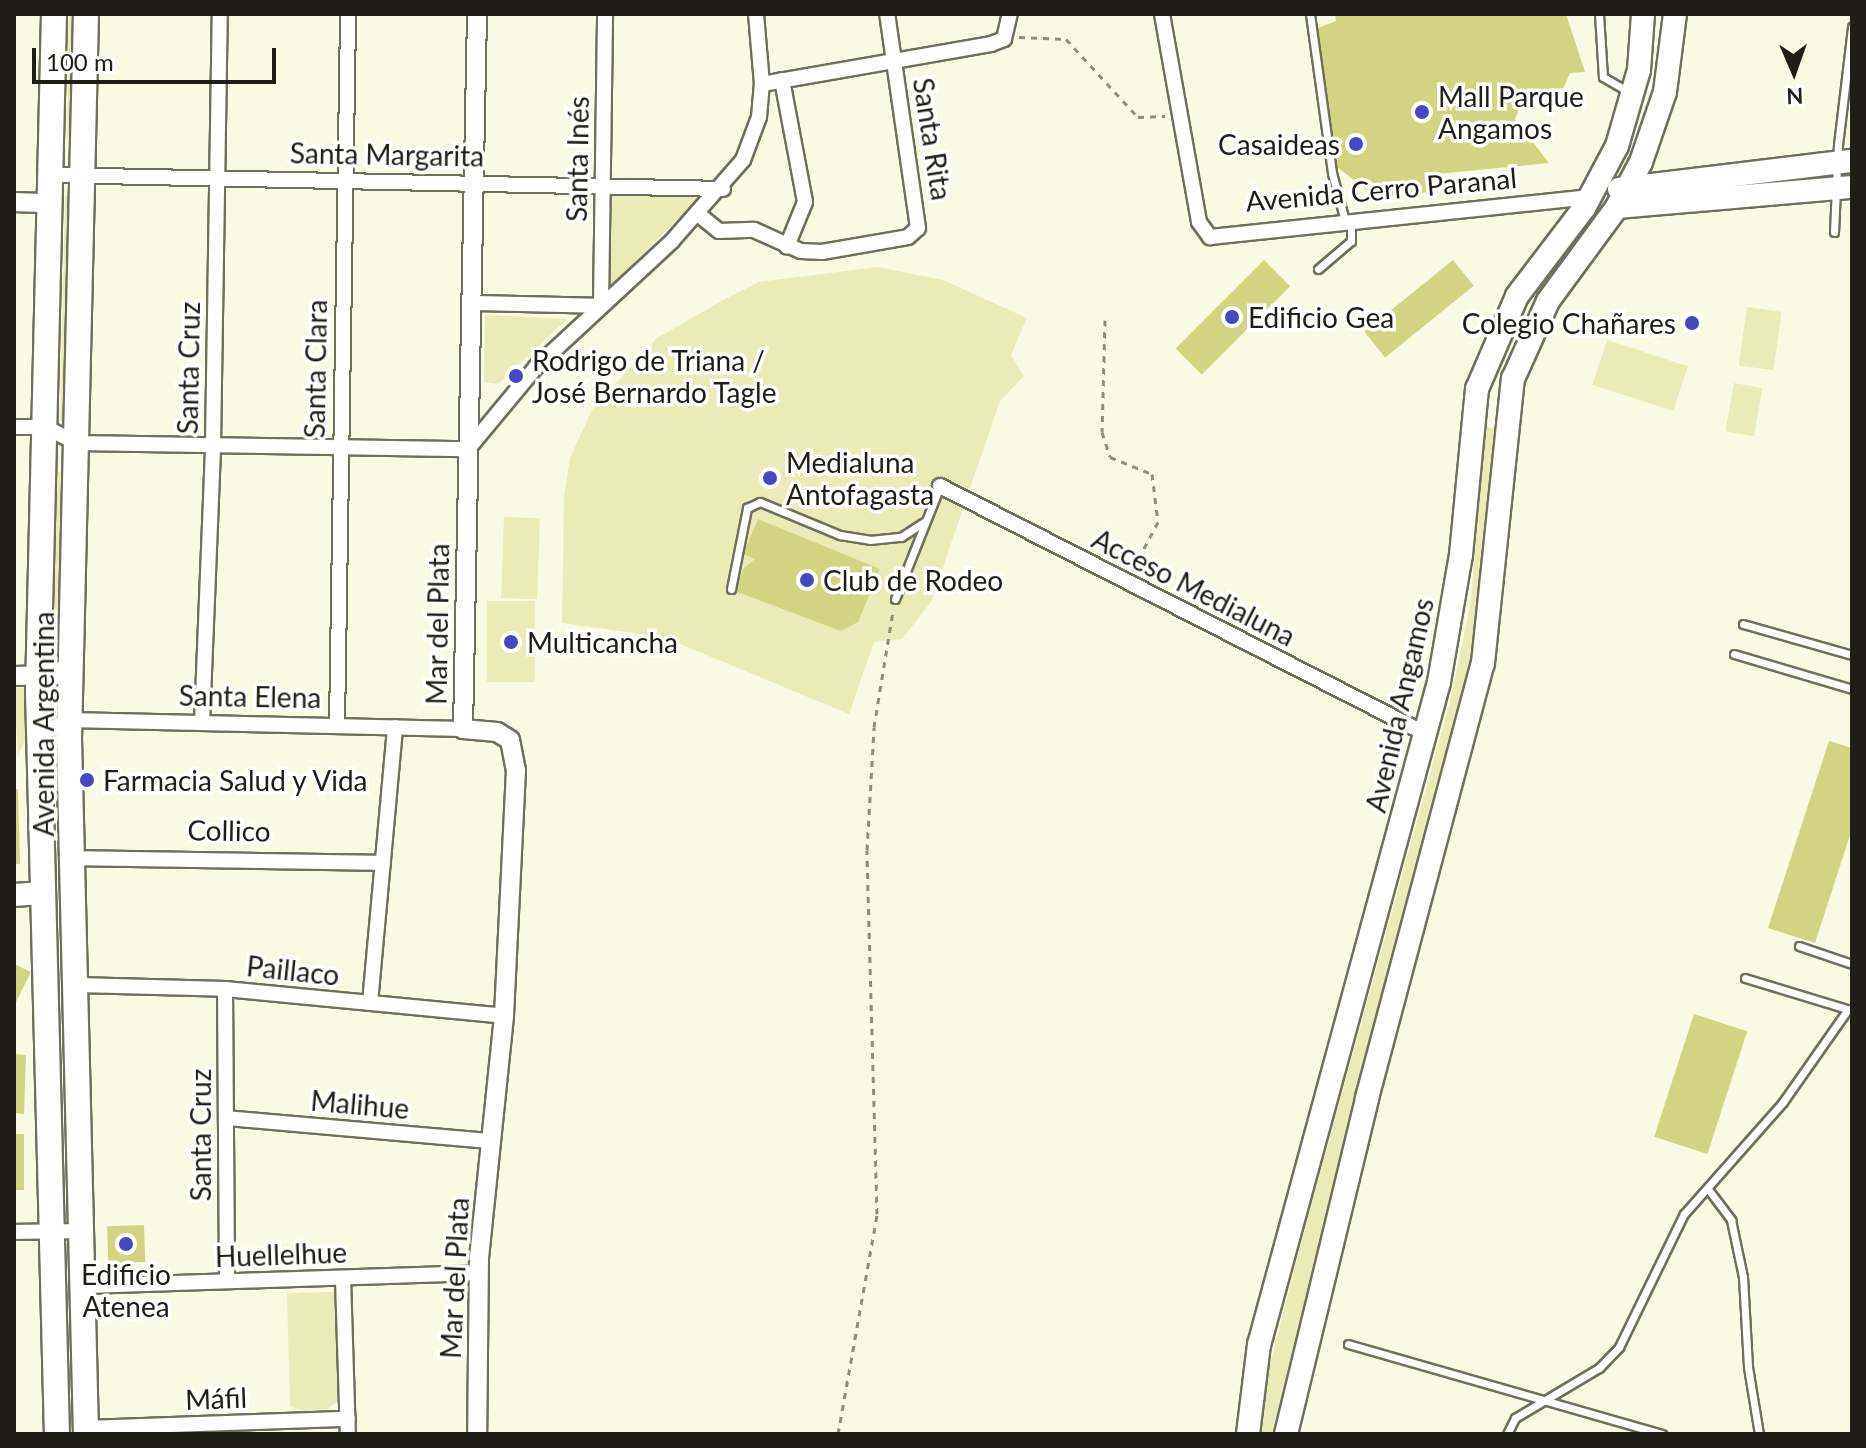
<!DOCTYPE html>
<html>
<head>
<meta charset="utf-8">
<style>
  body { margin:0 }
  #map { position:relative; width:1866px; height:1448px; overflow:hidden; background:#f9fae4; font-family:Lato,sans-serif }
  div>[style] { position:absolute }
  .green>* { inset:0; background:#eaebb7; transform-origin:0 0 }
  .building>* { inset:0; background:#d3d481; transform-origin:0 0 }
  .path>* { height:3px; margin-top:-1.5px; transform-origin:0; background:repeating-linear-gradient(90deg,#8d8e7f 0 6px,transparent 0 12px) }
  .roads { filter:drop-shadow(2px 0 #6f705c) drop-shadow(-2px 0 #6f705c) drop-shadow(0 2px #6f705c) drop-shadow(0 -2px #6f705c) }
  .service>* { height:7px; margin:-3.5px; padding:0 3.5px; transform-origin:3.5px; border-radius:3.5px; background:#fff }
  .minor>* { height:14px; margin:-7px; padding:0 7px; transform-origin:7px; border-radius:7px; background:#fff }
  .tertiary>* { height:18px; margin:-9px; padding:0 9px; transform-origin:9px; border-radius:9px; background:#fff }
  .secondary>* { height:22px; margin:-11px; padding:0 11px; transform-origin:11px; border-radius:11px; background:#fff }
  .primary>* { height:24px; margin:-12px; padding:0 12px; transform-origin:12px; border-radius:12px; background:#fff }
  .dots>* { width:22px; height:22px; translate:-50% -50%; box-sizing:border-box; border:4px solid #fff; border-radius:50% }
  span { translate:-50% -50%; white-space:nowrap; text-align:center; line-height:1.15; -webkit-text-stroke:7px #fff; paint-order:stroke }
  .poi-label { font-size:28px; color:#1e1e16 }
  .left { translate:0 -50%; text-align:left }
  .right { translate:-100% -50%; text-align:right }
  .street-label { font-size:28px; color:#1e1e16 }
  .frame { position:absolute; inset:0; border:16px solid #1e1e16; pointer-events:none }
  .north { position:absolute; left:1754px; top:32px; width:80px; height:80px; -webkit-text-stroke:6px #fff; paint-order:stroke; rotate:178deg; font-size:22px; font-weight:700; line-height:32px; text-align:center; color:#1e1e16 }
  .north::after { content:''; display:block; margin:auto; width:28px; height:36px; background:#1e1e16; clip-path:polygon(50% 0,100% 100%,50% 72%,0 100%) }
  .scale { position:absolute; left:32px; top:48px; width:244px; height:36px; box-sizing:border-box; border:4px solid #1e1e16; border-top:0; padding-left:10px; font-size:24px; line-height:28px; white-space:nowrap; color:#1e1e16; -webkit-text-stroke:6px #fff; paint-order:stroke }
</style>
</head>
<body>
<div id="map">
  <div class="green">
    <i style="clip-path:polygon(69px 14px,78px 14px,75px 145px,68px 145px,67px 135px)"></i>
    <i style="clip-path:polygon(612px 195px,701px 196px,608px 288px)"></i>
    <i style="clip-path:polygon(65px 196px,74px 196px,66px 426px,60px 420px)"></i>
    <i style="clip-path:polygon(878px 267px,943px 280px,1027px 318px,1011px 355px,1024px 376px,1000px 401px,931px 602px,902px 639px,874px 642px,849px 714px,663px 637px,562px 623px,564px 498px,570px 458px,592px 410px,657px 338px,725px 299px,759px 282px)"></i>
    <i style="left:1747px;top:307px;width:35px;height:59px;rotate:8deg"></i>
    <i style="clip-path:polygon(485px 315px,567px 319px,498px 384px,484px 382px)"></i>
    <i style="left:1607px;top:340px;width:85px;height:47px;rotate:18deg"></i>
    <i style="left:1734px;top:383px;width:29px;height:49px;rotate:10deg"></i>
    <i style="clip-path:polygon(1485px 427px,1501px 429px,1478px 657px,1301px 1320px,1278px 1434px,1261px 1434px,1267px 1376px,1310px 1209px,1451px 698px,1471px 601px)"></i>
    <i style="left:54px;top:472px;width:9px;height:190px"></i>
    <i style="left:504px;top:517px;width:36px;height:81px;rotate:2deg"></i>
    <i style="left:487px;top:601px;width:48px;height:81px"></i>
    <i style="clip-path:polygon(14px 688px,26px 688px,26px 739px,18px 755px)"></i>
    <i style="clip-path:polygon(335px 1292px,339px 1400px,328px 1409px,304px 1411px,290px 1406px,287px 1293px)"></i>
  </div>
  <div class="building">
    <i style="clip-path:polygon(1335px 14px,1566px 14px,1585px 72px,1570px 73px,1556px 105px,1525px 96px,1515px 119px,1549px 163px,1437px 174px,1439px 191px,1377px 198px,1333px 164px,1313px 30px,1336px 21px)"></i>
    <i style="left:1264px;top:260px;width:37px;height:125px;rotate:45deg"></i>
    <i style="left:1453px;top:260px;width:33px;height:114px;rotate:51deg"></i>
    <i style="clip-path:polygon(758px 519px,880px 569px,858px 622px,841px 631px,735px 591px,744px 568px,755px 559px,743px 554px)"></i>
    <i style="clip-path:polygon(1829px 741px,1852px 748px,1852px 829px,1815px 943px,1768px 928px)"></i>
    <i style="clip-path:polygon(18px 789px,20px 864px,14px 864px,14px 790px)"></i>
    <i style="clip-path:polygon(14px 964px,31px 972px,14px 1006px)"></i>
    <i style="left:1694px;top:1014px;width:56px;height:129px;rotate:18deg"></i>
    <i style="clip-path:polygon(14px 1054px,26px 1055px,24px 1114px,14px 1113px)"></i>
    <i style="left:14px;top:1134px;width:10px;height:56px"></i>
    <i style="left:144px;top:1225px;width:37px;height:37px;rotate:88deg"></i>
  </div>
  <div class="path">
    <i style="left:1019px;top:37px;width:47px;rotate:2.4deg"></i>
    <i style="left:1066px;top:39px;width:106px;rotate:47.3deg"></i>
    <i style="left:1138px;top:117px;width:27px;rotate:-2deg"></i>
    <i style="left:1105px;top:320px;width:112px;rotate:91.5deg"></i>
    <i style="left:1102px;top:432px;width:26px;rotate:72deg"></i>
    <i style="left:1110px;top:457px;width:45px;rotate:22deg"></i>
    <i style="left:1152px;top:474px;width:48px;rotate:82.9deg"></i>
    <i style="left:1158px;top:522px;width:51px;rotate:118.1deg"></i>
    <i style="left:838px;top:1434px;width:223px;rotate:-79.9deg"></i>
    <i style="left:877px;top:1214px;width:364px;rotate:-91.6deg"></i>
    <i style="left:867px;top:850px;width:123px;rotate:-86.7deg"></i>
    <i style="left:874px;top:727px;width:118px;rotate:-80.7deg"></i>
  </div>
  <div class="roads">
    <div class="service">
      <i style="left:1310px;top:14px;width:161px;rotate:82.1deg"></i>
      <i style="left:1332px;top:173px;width:50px;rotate:74.8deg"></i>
      <i style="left:1599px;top:14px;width:63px;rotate:86.4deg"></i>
      <i style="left:1603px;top:77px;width:30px;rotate:30deg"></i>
      <i style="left:1834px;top:232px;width:87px;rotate:-87.4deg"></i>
      <i style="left:1838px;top:145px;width:119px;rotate:-83.2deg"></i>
      <i style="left:1318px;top:269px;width:43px;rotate:-40.3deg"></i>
      <i style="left:1351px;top:241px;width:18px;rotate:-90deg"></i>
      <i style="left:731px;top:589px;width:83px;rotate:-78.8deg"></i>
      <i style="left:747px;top:508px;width:14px;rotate:-25deg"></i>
      <i style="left:760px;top:502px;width:87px;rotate:22.4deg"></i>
      <i style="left:840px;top:535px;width:30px;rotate:9deg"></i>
      <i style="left:870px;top:540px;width:31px;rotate:-6deg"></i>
      <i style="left:901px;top:537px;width:27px;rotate:-33deg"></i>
      <i style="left:895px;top:599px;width:122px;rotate:-68.3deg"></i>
      <i style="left:1743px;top:624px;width:113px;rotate:15.9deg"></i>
      <i style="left:1734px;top:654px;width:123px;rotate:16.5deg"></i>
      <i style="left:1799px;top:946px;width:56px;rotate:18.8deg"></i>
      <i style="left:1745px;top:978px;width:110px;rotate:16.9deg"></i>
      <i style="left:1708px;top:1189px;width:39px;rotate:53deg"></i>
      <i style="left:1731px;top:1220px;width:58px;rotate:78.1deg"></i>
      <i style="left:1743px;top:1277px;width:90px;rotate:86.8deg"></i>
      <i style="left:1748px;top:1367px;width:68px;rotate:80.7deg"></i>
      <i style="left:1348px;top:1344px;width:327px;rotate:16deg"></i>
      <i style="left:1507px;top:1434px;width:18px;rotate:-63deg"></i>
      <i style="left:1515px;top:1418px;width:98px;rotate:-30.8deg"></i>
      <i style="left:1599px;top:1368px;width:29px;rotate:-46deg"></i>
      <i style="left:1619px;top:1347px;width:148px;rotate:-64deg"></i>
      <i style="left:1684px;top:1214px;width:149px;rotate:-48.5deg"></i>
      <i style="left:1783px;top:1102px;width:113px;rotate:-55deg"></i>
    </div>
    <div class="minor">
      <i style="left:1162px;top:14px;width:211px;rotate:79.9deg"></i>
      <i style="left:1199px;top:222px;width:19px;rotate:54deg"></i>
      <i style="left:1210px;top:237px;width:383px;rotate:-6deg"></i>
      <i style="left:782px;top:80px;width:124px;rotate:79.3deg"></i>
      <i style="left:805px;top:202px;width:48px;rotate:112.2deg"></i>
      <i style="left:762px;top:84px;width:232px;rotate:-9.9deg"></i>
      <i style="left:991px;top:44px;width:14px;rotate:-21deg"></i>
      <i style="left:1004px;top:39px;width:26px;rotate:-77deg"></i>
      <i style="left:50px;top:175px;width:673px;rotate:1.19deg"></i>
      <i style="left:698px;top:214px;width:27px;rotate:39deg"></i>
      <i style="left:719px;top:231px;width:35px;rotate:-2deg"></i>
      <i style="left:754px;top:230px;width:51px;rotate:24.1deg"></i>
      <i style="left:801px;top:251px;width:21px;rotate:3deg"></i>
      <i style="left:822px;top:252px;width:87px;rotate:-9.9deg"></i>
      <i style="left:908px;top:237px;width:13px;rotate:-42deg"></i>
      <i style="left:918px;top:228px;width:216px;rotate:-98.2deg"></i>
      <i style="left:472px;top:303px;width:129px;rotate:1.3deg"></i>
      <i style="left:601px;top:306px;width:292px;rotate:-89.2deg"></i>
      <i style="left:14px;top:427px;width:31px"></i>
      <i style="left:45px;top:427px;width:36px;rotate:27deg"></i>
      <i style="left:77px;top:443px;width:391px;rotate:0.9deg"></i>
      <i style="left:468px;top:449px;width:107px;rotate:-50.3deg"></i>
      <i style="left:536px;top:367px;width:185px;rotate:-42.8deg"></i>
      <i style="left:672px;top:241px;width:108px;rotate:-48.8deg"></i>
      <i style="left:743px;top:160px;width:46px;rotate:-69.6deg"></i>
      <i style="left:759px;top:117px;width:33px;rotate:-85deg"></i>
      <i style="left:762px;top:84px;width:70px;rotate:-94.9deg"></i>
      <i style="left:940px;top:486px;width:546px;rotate:27.03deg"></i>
      <i style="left:202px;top:723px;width:278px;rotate:-87.7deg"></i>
      <i style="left:213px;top:445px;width:431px;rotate:-89.1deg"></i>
      <i style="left:337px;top:726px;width:712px;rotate:-89.11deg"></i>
      <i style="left:39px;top:735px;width:34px;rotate:-27deg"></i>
      <i style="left:69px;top:720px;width:394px;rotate:1.3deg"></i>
      <i style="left:73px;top:858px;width:310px;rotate:0.9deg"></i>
      <i style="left:77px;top:985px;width:148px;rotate:1.5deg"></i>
      <i style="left:225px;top:989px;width:280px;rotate:5.5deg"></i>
      <i style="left:225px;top:989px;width:292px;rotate:89.6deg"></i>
      <i style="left:370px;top:1003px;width:277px;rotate:-84.8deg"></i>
      <i style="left:226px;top:1118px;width:266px;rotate:5deg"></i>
      <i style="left:14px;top:1232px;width:68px;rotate:-0.8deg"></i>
      <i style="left:343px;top:1279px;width:155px;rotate:88.2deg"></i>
      <i style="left:84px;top:1286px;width:396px;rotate:-1.9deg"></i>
      <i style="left:86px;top:1428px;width:262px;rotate:-2deg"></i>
    </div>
    <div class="tertiary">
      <i style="left:477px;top:14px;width:715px;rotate:91.12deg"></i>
      <i style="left:463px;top:729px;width:34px;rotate:5deg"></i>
      <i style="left:497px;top:732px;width:15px;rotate:32deg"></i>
      <i style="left:510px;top:740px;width:31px;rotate:79deg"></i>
      <i style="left:516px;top:770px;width:246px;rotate:92.8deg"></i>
      <i style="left:504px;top:1016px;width:242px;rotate:95.9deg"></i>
      <i style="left:479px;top:1257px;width:177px;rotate:90.6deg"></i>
      <i style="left:14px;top:202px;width:35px;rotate:2deg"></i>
      <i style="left:14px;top:676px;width:42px;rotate:-1.4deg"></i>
      <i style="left:56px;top:675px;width:18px;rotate:-34deg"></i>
    </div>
    <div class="secondary">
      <i style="left:1619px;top:189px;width:235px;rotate:-6.9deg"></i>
      <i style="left:1617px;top:207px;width:236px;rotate:-4.9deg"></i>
      <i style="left:14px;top:895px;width:27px;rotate:-4deg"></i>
      <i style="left:1248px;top:1434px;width:90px;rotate:-83deg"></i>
      <i style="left:1259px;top:1345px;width:687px;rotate:-74.81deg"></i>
      <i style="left:1439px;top:682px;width:129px;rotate:-80.2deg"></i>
      <i style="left:1461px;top:555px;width:167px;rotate:-84.5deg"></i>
      <i style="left:1477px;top:389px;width:101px;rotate:-66.7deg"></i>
      <i style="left:1517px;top:296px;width:111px;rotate:-52.7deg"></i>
      <i style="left:1584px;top:208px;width:70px;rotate:-62deg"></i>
      <i style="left:1617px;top:146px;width:79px;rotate:-73.9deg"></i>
      <i style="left:1639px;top:70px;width:56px;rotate:-85.9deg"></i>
      <i style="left:1286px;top:1434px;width:346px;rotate:-76.4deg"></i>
      <i style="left:1367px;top:1098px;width:450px;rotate:-75.1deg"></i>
      <i style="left:1483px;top:663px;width:286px;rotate:-84deg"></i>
      <i style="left:1513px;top:379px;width:85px;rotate:-65.8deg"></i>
      <i style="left:1548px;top:301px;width:117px;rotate:-53.7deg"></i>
      <i style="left:1617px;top:207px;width:51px;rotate:-61.9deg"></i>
      <i style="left:1641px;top:162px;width:74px;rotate:-71.1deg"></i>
      <i style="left:1665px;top:92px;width:79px;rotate:-82.7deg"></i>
    </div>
    <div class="primary">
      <i style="left:54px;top:14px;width:677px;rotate:91.35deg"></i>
      <i style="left:38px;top:691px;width:743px;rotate:88.54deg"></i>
      <i style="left:86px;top:1434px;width:694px;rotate:-91.4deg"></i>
      <i style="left:69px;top:740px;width:726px;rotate:-88.66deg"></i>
    </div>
  </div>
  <div class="dots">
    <i style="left:1422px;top:112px;background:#4548be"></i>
    <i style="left:1356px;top:144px;background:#4548be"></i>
    <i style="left:1232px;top:317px;background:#4548be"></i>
    <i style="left:1692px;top:323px;background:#4548be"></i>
    <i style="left:516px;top:376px;background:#4548be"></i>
    <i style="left:770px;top:478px;background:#4548be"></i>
    <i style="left:807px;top:580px;background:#4548be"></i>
    <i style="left:511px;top:642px;background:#4548be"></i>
    <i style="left:87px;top:780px;background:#4548be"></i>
    <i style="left:126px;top:1244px;background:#4548be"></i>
  </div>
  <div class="poi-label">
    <span class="left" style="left:1438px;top:112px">Mall Parque<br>Angamos</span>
    <span class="right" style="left:1340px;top:144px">Casaideas</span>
    <span class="left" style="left:1248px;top:317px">Edificio Gea</span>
    <span class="right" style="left:1676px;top:323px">Colegio Chañares</span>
    <span class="left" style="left:532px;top:376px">Rodrigo de Triana /<br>José Bernardo Tagle</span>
    <span class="left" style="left:786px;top:478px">Medialuna<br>Antofagasta</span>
    <span class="left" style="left:823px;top:580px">Club de Rodeo</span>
    <span class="left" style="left:527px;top:642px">Multicancha</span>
    <span class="left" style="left:103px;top:780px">Farmacia Salud y Vida</span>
    <span style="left:126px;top:1290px">Edificio<br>Atenea</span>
  </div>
  <div class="street-label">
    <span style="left:933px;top:139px;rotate:81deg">Santa Rita</span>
    <span style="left:387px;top:154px;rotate:1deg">Santa Margarita</span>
    <span style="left:577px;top:159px;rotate:-89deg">Santa Inés</span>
    <span style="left:1381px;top:189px;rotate:-5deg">Avenida Cerro Paranal</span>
    <span style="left:188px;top:368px;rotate:-89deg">Santa Cruz</span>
    <span style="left:315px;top:369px;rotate:-89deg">Santa Clara</span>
    <span style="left:1194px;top:587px;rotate:27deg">Acceso Medialuna</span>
    <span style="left:437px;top:624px;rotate:-89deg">Mar del Plata</span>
    <span style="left:250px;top:696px;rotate:1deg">Santa Elena</span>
    <span style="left:1399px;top:705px;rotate:-77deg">Avenida Angamos</span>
    <span style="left:43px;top:724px;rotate:-90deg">Avenida Argentina</span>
    <span style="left:229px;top:830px;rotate:1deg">Collico</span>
    <span style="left:293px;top:970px;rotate:6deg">Paillaco</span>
    <span style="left:360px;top:1104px;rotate:5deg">Malihue</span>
    <span style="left:200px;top:1135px;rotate:-90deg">Santa Cruz</span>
    <span style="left:281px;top:1254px;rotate:-2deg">Huellelhue</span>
    <span style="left:454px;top:1278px;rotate:-87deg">Mar del Plata</span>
    <span style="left:216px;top:1398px;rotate:-2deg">Máfil</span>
  </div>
  <div class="frame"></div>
  <div class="north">N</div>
  <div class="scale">100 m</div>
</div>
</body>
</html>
